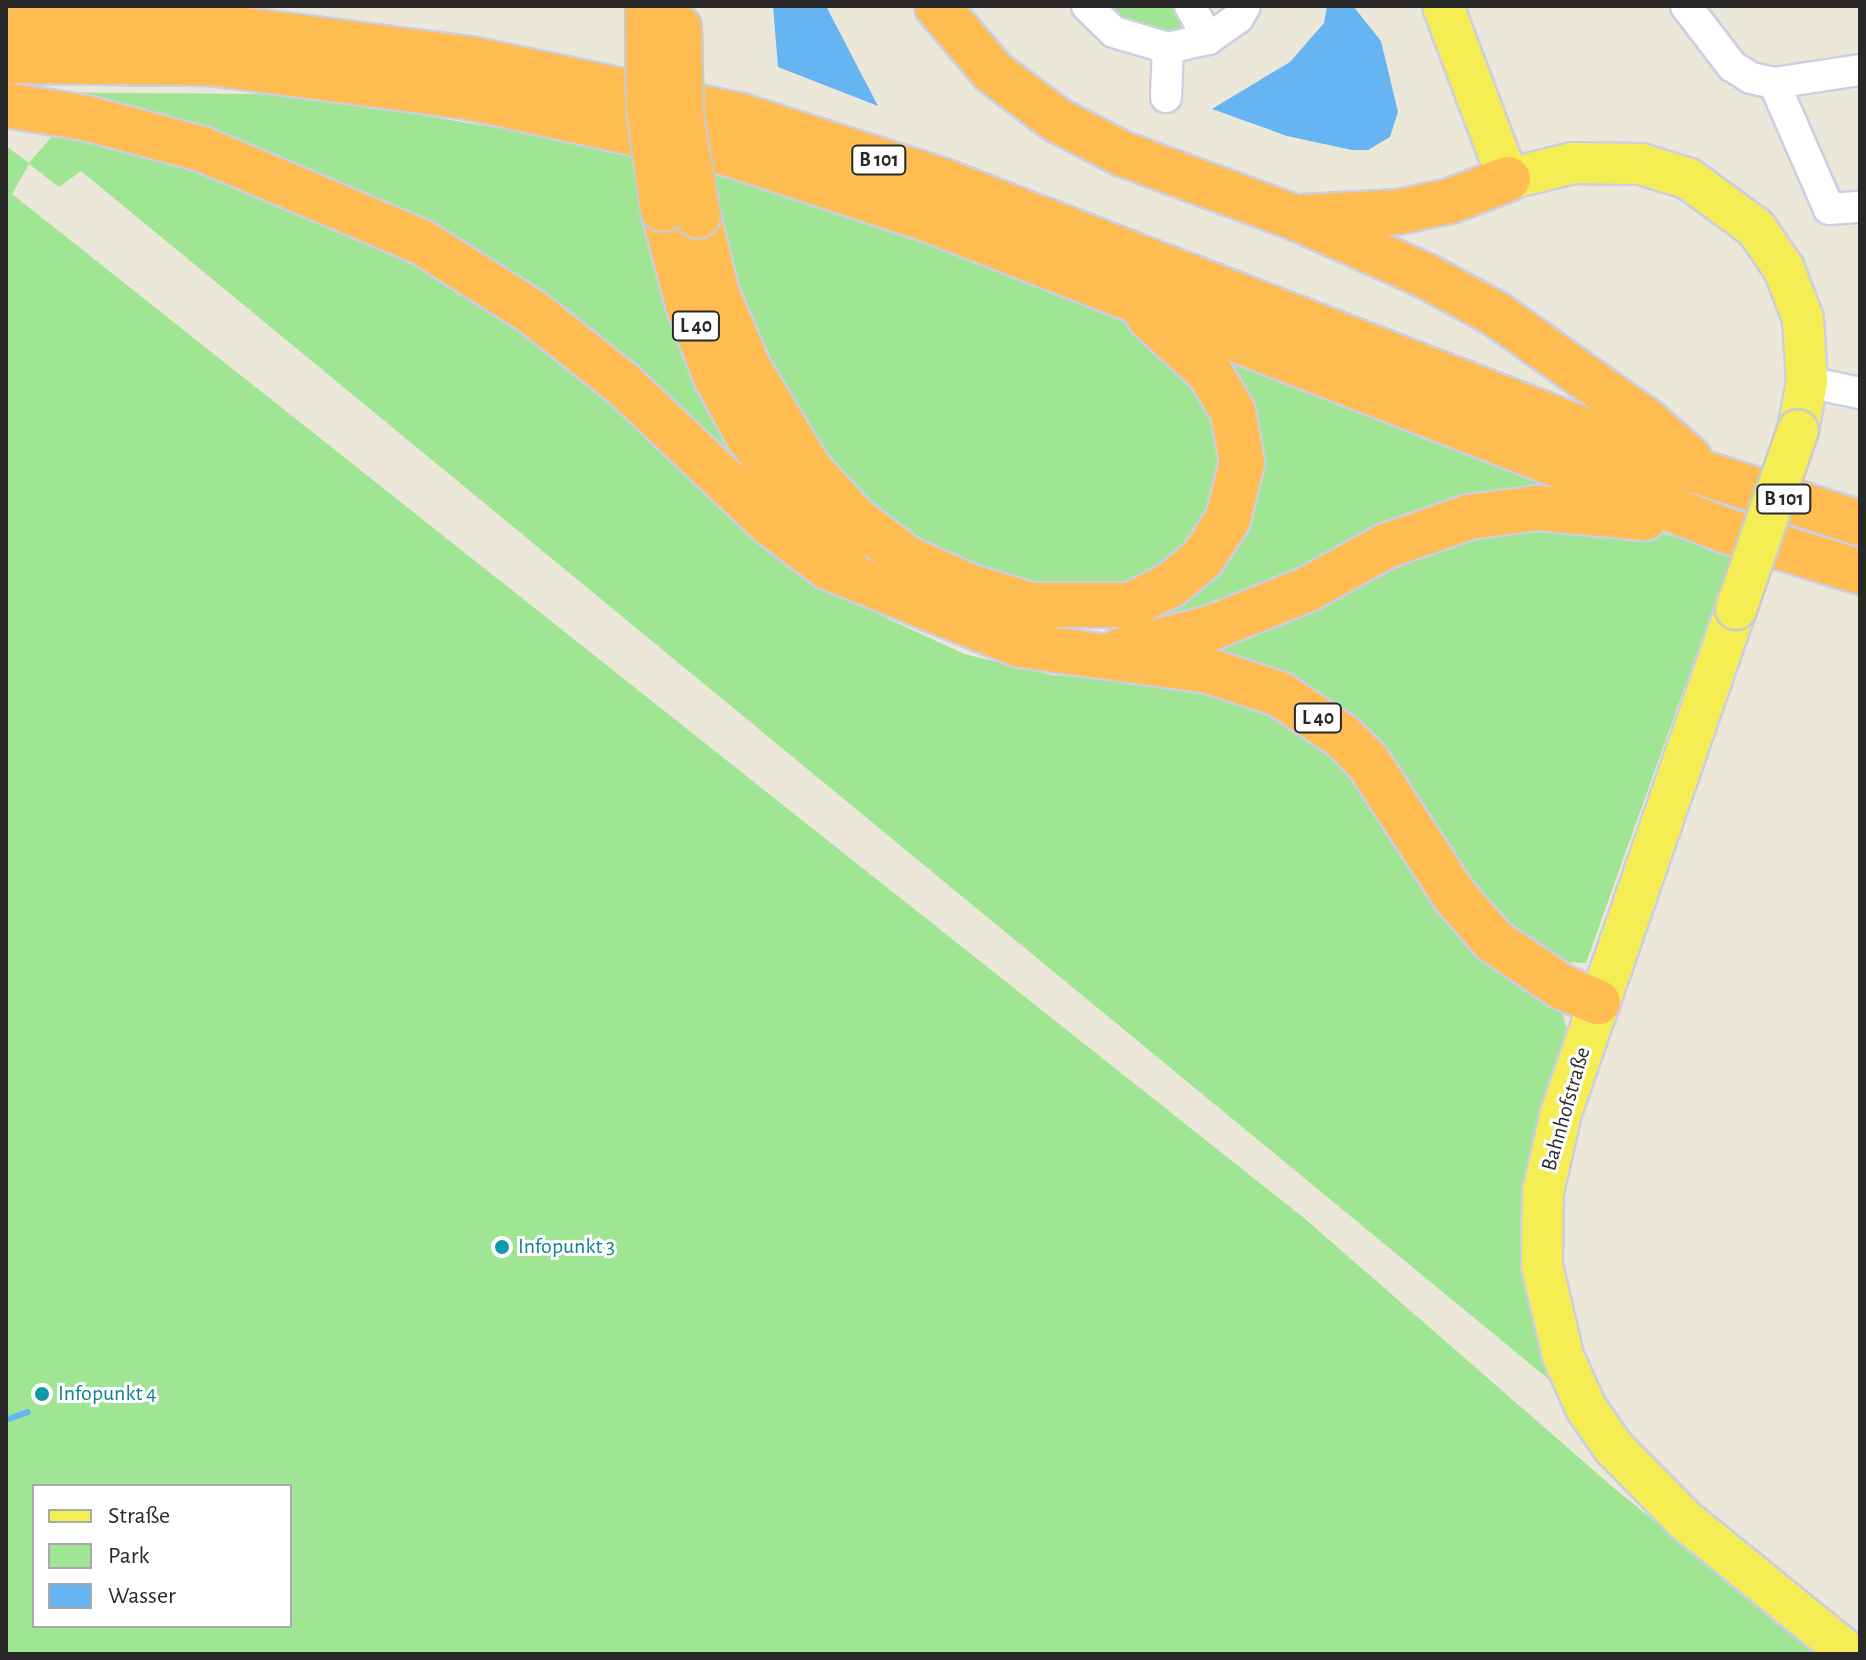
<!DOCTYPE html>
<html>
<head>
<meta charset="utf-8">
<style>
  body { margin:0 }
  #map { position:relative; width:1866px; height:1660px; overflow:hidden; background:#ebe7d9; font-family:"Alegreya Sans",sans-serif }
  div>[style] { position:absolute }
  .green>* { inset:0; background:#a0e593 }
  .water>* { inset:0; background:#67b4f2 }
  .stream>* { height:6px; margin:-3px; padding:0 3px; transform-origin:3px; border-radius:3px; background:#67b4f2 }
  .roads { filter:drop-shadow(2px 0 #cecee2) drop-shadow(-2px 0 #cecee2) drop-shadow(0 2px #cecee2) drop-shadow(0 -2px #cecee2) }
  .minor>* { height:30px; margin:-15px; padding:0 15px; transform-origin:15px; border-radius:15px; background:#fff }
  .major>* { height:40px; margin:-20px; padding:0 20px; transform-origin:20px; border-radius:20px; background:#f5ed54 }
  .highway>* { height:44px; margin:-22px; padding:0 22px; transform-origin:22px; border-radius:22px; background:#ffbc50 }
  .bridges { filter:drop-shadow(2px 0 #cbcbcb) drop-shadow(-2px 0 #cbcbcb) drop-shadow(0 2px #cbcbcb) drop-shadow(0 -2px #cbcbcb) }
  .major-bridge>* { height:40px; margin:-20px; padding:0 20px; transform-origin:20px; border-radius:20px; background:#f5ed54 }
  .highway-bridge>* { height:44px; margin:-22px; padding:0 22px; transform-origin:22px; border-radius:22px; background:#ffbc50 }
  .dots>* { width:22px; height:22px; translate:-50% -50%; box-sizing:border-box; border:4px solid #fff; border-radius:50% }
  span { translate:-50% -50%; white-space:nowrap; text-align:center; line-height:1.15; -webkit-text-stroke:6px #fff; paint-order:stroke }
  .shield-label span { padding:2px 6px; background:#fff; border:2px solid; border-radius:6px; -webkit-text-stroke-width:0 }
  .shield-label { font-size:20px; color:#282828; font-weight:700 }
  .street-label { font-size:22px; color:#282828 }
  .culture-label { font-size:22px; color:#0d838f }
  .left { translate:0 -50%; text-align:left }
  .frame { position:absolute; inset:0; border:8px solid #282828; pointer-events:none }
  .legend { position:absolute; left:32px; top:1484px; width:260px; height:144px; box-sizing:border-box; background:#fff; border:2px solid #a9a9a9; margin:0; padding:10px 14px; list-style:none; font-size:24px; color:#282828 }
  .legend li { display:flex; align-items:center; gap:16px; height:40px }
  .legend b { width:40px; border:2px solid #a9a9a9 }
</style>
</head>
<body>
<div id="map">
  <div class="green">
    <i style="clip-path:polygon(1111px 6px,1191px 6px,1188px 30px,1155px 34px,1128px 22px)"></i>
    <i style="clip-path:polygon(6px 92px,260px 94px,379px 108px,539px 135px,764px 187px,1025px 279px,1564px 490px,1646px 528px,1732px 555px,1586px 963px,1548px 961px,1496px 925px,1411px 798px,1120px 627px,971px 576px,745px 477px,482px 268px)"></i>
    <i style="clip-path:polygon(evenodd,60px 127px,175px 152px,467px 285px,878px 614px,964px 654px,1052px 675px,1232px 688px,1308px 728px,1561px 1006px,1567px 1031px,1526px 1169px,1522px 1235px,1533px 1316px,1552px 1382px,81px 171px,59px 187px,29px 164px,12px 194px,1304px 1218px,1615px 1489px,1819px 1654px,6px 1654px,6px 146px,29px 163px,60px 127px,34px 1486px,290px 1486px,290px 1626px,34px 1626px,34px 1486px)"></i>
  </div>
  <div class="water">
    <i style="clip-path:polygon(773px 6px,826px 6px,878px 106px,778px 67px)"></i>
    <i style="clip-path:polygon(1327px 6px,1353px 6px,1381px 41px,1398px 112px,1390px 137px,1368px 150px,1352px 150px,1287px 136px,1212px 109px,1290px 62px,1324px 23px)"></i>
  </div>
  <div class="stream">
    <i style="left:6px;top:1420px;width:23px;rotate:-20deg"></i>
  </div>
  <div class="roads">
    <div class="minor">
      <i style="left:1087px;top:6px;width:37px;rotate:44deg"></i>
      <i style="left:1114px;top:32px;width:56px;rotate:16.5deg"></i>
      <i style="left:1168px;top:48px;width:41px;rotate:-12.7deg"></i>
      <i style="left:1208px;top:39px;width:37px;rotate:-35deg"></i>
      <i style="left:1238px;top:18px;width:14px;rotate:-60deg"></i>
      <i style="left:1190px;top:6px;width:38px;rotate:61deg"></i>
      <i style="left:1686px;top:6px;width:76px;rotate:52.5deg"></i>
      <i style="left:1732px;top:66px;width:22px;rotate:32deg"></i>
      <i style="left:1751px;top:78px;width:24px;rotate:12deg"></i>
      <i style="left:1774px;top:83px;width:87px;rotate:-8.6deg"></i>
      <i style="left:1774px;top:83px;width:137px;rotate:66.4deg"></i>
      <i style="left:1829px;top:209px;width:31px;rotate:-4deg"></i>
      <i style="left:1166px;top:97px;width:49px;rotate:-87.7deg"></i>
      <i style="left:1807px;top:382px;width:54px;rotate:11.7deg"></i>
    </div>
    <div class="major">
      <i style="left:1443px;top:6px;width:185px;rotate:69.4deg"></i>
      <i style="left:1508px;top:179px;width:67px;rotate:-13.8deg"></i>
      <i style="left:1573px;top:163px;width:68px;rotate:0.8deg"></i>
      <i style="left:1641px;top:164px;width:50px;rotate:17.4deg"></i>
      <i style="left:1689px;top:179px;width:83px;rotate:36.2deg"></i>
      <i style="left:1756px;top:228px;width:50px;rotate:55.7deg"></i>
      <i style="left:1784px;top:269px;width:53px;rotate:69.2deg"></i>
      <i style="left:1803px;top:319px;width:63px;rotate:86.4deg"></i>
      <i style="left:1807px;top:382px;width:49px;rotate:100.6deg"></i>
      <i style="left:1736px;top:609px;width:534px;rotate:109.15deg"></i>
      <i style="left:1561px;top:1113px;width:81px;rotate:102.8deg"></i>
      <i style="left:1543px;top:1192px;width:73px;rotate:90.8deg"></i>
      <i style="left:1542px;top:1265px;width:93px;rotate:77deg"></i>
      <i style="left:1563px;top:1356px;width:57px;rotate:66.1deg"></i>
      <i style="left:1586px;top:1408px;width:49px;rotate:55deg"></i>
      <i style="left:1614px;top:1448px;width:101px;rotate:45.4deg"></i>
      <i style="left:1685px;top:1520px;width:213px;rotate:39.1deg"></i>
    </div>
    <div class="highway">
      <i style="left:937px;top:6px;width:87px;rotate:49.7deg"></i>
      <i style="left:993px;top:72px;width:80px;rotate:36.9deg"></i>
      <i style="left:1057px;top:120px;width:74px;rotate:27.3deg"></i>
      <i style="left:1123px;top:154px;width:184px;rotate:20.3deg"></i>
      <i style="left:1296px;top:218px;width:142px;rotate:24deg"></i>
      <i style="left:1426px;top:276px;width:80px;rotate:28.5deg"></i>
      <i style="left:1496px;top:314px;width:181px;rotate:35.4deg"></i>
      <i style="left:1644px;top:419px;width:60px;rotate:40.9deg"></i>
      <i style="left:6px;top:27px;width:209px;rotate:-0.3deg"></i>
      <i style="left:215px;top:26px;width:263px;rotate:7.4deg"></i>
      <i style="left:476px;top:60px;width:271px;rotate:11.9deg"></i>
      <i style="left:741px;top:116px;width:212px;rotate:17.8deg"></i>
      <i style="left:943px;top:181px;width:771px;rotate:21.21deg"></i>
      <i style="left:1662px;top:460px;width:208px;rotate:17.7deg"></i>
      <i style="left:6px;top:61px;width:204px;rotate:0.6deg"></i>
      <i style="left:210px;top:63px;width:260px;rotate:7.5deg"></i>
      <i style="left:468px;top:97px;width:271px;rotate:12.3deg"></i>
      <i style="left:733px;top:155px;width:204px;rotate:18.3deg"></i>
      <i style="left:927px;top:219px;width:859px;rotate:21.31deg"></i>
      <i style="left:1727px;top:531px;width:139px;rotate:17.1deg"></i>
      <i style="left:6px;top:105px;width:81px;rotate:9.2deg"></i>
      <i style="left:86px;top:118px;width:120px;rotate:15deg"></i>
      <i style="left:202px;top:149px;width:240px;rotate:23deg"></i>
      <i style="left:423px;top:243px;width:129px;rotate:32.3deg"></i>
      <i style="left:532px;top:312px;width:117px;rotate:38.4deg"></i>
      <i style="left:624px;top:385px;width:201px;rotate:43.4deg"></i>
      <i style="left:770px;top:523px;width:73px;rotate:37.2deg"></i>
      <i style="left:828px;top:567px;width:207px;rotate:22.1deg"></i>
      <i style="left:1020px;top:645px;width:191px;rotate:7.8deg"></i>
      <i style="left:1209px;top:671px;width:74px;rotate:18.2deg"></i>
      <i style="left:1279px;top:694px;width:76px;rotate:33.7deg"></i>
      <i style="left:1342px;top:736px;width:37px;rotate:45deg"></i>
      <i style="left:1368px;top:762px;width:158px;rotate:57.1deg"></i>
      <i style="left:1454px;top:895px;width:61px;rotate:49deg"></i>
      <i style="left:1494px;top:941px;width:82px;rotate:34.1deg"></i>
      <i style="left:1562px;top:987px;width:39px;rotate:23deg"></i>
      <i style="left:663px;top:209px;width:98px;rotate:75.3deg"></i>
      <i style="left:688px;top:304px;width:78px;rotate:69deg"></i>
      <i style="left:716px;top:377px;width:67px;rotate:61.5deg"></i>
      <i style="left:748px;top:436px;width:69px;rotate:53.8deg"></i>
      <i style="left:789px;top:492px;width:80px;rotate:45.5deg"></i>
      <i style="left:698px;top:216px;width:80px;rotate:76.3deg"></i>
      <i style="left:717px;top:294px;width:82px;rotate:66.9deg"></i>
      <i style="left:749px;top:369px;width:118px;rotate:58.9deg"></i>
      <i style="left:810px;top:470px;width:67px;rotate:47.4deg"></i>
      <i style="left:855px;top:519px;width:66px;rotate:37deg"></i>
      <i style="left:908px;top:559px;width:69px;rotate:24deg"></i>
      <i style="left:971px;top:587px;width:63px;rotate:16.7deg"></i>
      <i style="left:1031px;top:605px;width:100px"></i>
      <i style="left:1131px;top:605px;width:46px;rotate:-27.1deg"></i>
      <i style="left:1172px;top:584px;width:39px;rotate:-40deg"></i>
      <i style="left:1202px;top:559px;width:48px;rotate:-57deg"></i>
      <i style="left:1228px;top:519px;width:59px;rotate:-76.2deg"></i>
      <i style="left:1242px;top:462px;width:51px;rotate:-100.2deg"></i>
      <i style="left:1233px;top:412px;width:45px;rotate:-120.5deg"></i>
      <i style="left:1210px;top:373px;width:83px;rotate:-137.4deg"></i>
      <i style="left:1302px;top:217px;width:96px;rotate:-3deg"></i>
      <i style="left:1398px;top:212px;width:53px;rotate:-11.9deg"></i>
      <i style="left:1450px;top:201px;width:62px;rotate:-20.8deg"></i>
      <i style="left:1121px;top:650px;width:93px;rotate:-13.7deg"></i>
      <i style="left:1211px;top:628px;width:105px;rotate:-21.9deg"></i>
      <i style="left:1308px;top:589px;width:89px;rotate:-28.9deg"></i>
      <i style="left:1386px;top:546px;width:88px;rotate:-19.3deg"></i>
      <i style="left:1469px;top:517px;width:69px;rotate:-7.5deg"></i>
      <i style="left:1537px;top:508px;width:108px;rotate:5.3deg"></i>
    </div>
  </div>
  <div class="bridges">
    <div class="major-bridge">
      <i style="left:1736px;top:609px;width:189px;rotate:-70.9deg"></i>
    </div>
    <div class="highway-bridge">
      <i style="left:648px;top:9px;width:100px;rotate:89.4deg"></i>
      <i style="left:649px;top:109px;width:101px;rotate:82deg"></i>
      <i style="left:679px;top:28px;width:88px;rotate:88.7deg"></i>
      <i style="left:681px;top:116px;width:101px;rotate:80.4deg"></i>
    </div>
  </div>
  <div class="dots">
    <i style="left:502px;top:1247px;background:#0f9aa8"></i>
    <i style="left:42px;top:1394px;background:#0f9aa8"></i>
  </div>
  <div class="shield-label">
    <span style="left:879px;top:160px">B 101</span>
    <span style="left:696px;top:326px">L 40</span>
    <span style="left:1784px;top:499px">B 101</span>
    <span style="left:1318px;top:718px">L 40</span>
  </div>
  <div class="street-label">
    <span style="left:1566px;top:1109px;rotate:-74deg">Bahnhofstraße</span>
  </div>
  <div class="culture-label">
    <span class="left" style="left:518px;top:1247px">Infopunkt 3</span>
    <span class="left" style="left:58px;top:1394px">Infopunkt 4</span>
  </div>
  <div class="frame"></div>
  <ul class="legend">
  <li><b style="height:10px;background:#f5ed54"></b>Straße</li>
  <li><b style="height:22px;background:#a0e593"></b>Park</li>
  <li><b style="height:22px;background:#67b4f2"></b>Wasser</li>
  </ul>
</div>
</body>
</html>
